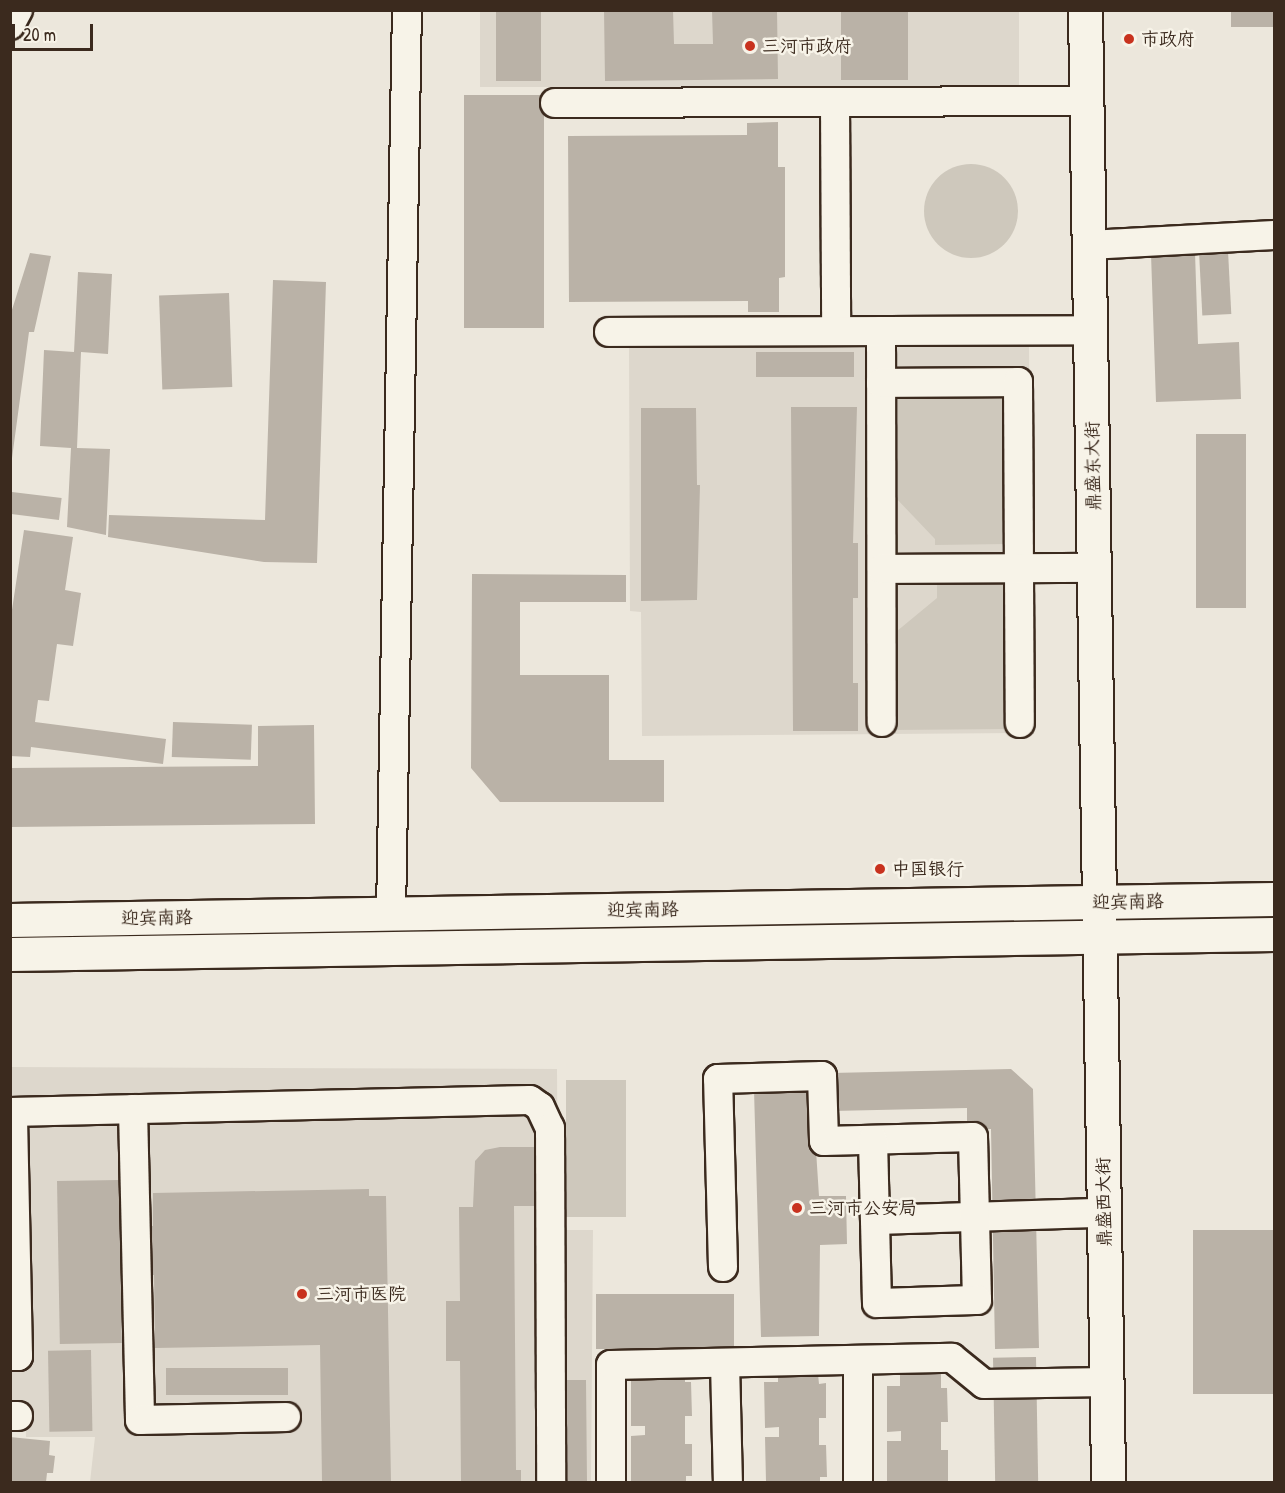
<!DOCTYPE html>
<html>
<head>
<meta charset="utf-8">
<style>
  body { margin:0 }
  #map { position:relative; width:1285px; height:1493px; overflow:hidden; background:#ece7dc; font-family:"Patrick Hand","LXGW WenKai TC",sans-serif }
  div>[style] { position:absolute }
  .built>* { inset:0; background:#ddd7cc; transform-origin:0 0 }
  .green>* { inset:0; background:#cec8bc; transform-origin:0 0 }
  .round { border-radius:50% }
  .building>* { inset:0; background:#bab2a7; transform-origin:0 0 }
  .roads { filter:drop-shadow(2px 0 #3b2a1e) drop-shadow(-2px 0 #3b2a1e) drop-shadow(0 2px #3b2a1e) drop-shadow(0 -2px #3b2a1e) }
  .minor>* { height:28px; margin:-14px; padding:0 14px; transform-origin:14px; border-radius:14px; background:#f7f3e8 }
  .major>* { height:33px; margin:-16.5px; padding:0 16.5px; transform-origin:16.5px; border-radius:16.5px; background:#f7f3e8 }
  .dots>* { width:16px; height:16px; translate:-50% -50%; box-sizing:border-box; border:3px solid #f7f3e8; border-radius:50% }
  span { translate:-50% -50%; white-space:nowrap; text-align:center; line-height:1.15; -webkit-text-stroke:5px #f7f3e8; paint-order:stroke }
  .poi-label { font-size:18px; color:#3b2a1e }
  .left { translate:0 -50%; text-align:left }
  .street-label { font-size:18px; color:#3b2a1e }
  .frame { position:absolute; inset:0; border:12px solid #3b2a1e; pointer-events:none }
  .scale { position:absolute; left:12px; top:24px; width:81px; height:27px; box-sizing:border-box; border:3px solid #3b2a1e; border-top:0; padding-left:8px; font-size:18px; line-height:21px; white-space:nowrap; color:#3b2a1e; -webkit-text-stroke:4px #f7f3e8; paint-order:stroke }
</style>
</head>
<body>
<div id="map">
  <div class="built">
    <i style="left:480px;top:11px;width:539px;height:76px"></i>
    <i style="clip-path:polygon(1029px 341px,1031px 733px,642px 736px,641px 612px,630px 611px,629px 343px)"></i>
    <i style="clip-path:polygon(10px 1067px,557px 1069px,558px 1230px,593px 1230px,591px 1482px,90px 1482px,95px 1437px,26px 1437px,25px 1406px,10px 1406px)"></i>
  </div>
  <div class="green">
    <i class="round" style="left:924px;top:164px;width:94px;height:94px"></i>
    <i style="clip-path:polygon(1006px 397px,1006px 544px,935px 545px,935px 539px,894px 496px,887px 398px)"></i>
    <i style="clip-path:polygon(937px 582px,1006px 582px,1006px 729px,892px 730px,891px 636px,937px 598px)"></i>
    <i style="left:626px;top:1080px;width:137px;height:60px;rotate:90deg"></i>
  </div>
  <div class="building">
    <i style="left:496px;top:10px;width:45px;height:71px"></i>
    <i style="clip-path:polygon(604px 10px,673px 10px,674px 44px,713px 44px,712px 10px,777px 10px,778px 79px,605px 81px)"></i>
    <i style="left:841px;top:10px;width:67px;height:70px"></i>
    <i style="left:1231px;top:10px;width:43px;height:17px"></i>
    <i style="left:464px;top:95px;width:80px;height:233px"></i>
    <i style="clip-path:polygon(778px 122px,778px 167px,785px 167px,785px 277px,779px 278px,779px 312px,748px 312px,748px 301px,569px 302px,568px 136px,747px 135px,747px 123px)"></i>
    <i style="left:1228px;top:251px;width:63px;height:29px;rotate:87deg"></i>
    <i style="clip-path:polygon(1195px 252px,1198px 344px,1239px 342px,1241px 399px,1156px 402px,1151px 254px)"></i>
    <i style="clip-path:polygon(30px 253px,51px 256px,34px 332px,29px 332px,10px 473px,10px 316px)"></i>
    <i style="clip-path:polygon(78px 272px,112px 274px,108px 354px,81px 352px,77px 448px,110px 449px,106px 535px,67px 527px,71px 448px,40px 446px,44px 350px,74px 352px)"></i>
    <i style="clip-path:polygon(273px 280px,326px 282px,317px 563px,264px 562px,108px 537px,109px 515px,265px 520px)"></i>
    <i style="left:229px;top:293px;width:94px;height:70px;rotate:88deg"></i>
    <i style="left:854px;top:352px;width:25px;height:98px;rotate:90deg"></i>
    <i style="clip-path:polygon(791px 407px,857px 407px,853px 543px,858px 543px,858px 598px,853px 598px,853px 683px,858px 683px,858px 731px,793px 731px)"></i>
    <i style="clip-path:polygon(641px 408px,696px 408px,697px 485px,700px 485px,697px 600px,641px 601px)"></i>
    <i style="left:1196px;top:434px;width:50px;height:174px"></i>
    <i style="left:12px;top:492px;width:50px;height:22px;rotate:7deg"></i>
    <i style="clip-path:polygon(24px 530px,73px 537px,65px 590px,81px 593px,73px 646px,57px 644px,49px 701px,38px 700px,35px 722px,166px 739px,163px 764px,31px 747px,30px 757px,10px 756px,10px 623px)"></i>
    <i style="clip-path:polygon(472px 574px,626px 575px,626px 602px,520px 602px,520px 675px,609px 675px,609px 760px,664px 760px,664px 802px,500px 802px,471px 768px)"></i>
    <i style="left:173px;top:722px;width:79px;height:35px;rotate:2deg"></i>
    <i style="clip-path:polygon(314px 725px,315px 824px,10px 827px,10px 768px,258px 766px,258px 726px)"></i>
    <i style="clip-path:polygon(1011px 1069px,1033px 1089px,1039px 1348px,995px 1349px,991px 1129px,967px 1130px,967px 1108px,832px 1111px,831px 1073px)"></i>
    <i style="clip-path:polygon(812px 1089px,819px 1196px,846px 1196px,847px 1244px,820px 1245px,819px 1336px,761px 1337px,754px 1090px)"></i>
    <i style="clip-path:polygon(500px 1147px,542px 1147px,542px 1206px,514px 1206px,516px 1470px,521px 1470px,521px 1482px,461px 1482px,460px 1361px,446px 1361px,446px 1301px,460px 1301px,459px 1207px,473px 1207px,475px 1161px,485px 1150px)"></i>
    <i style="left:119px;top:1180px;width:163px;height:62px;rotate:89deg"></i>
    <i style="clip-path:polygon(369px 1189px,369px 1196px,386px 1196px,391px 1482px,322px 1482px,320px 1345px,155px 1348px,154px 1275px,145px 1275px,144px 1227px,153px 1226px,153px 1193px)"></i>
    <i style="left:1274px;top:1230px;width:164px;height:81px;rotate:90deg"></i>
    <i style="left:734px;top:1294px;width:55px;height:138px;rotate:90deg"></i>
    <i style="left:91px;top:1350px;width:81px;height:43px;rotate:89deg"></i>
    <i style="left:1036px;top:1357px;width:125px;height:43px;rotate:89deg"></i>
    <i style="left:288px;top:1368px;width:27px;height:122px;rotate:90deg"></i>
    <i style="clip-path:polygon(941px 1371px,941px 1388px,947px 1388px,948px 1422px,941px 1422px,941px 1450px,948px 1450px,948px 1482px,887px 1482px,887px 1441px,901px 1441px,901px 1431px,887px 1432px,887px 1386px,900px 1386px,900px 1372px)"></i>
    <i style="clip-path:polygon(644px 1373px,685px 1373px,685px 1382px,691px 1382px,692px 1416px,685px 1416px,685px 1444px,692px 1444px,692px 1476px,686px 1476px,686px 1482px,631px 1482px,631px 1436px,645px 1435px,645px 1426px,631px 1426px,631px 1380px,644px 1380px)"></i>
    <i style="clip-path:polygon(778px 1374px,818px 1374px,819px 1384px,826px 1383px,826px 1418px,819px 1418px,819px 1445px,826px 1445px,827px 1477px,820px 1477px,820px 1482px,766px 1482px,765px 1437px,779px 1437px,779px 1427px,765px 1428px,764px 1382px,778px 1382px)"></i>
    <i style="clip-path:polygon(560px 1380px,586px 1380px,587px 1482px,567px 1482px,567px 1445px,561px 1445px)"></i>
    <i style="clip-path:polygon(10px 1437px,50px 1441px,49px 1455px,55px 1456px,53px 1473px,47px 1473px,46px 1482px,10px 1482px)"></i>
  </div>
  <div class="roads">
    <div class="minor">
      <i style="left:10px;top:25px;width:17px;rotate:-62deg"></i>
      <i style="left:835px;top:102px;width:229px;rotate:89.7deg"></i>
      <i style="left:555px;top:103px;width:532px;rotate:-0.22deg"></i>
      <i style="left:1089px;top:245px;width:185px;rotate:-3.1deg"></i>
      <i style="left:881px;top:331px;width:391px;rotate:89.9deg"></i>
      <i style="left:609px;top:332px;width:482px;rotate:-0.2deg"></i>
      <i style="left:881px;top:383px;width:137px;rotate:-0.4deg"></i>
      <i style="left:1018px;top:382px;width:341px;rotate:89.7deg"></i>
      <i style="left:882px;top:569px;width:212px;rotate:-0.3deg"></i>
      <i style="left:391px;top:914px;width:904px;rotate:-88.99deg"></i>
      <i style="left:133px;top:1109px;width:311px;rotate:88.7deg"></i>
      <i style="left:140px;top:1420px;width:146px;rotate:-1.2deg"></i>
      <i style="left:10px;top:1112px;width:520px;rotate:-1.32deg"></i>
      <i style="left:530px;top:1100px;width:12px;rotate:35deg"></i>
      <i style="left:540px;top:1107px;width:23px;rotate:65deg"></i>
      <i style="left:550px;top:1128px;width:354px;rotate:89.8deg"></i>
      <i style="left:875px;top:1220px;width:229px;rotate:-1.8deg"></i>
      <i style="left:723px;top:1267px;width:188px;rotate:-91.5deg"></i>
      <i style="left:718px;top:1079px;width:104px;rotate:-1.7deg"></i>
      <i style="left:822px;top:1076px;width:65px;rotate:88.2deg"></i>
      <i style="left:824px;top:1141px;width:149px;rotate:-1.5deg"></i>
      <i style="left:973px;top:1137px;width:163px;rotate:88.6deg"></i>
      <i style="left:977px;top:1300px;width:100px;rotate:178.3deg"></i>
      <i style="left:877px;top:1303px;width:163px;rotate:-91.4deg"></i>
      <i style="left:10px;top:1356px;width:8px"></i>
      <i style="left:18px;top:1356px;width:244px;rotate:-91.2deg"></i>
      <i style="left:725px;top:1363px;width:119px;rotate:88.6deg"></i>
      <i style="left:10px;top:1416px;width:8px"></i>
      <i style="left:611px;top:1482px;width:117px;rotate:-90deg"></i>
      <i style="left:611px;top:1365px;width:341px;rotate:-1.2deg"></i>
      <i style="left:952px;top:1358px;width:41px;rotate:39.1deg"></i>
      <i style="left:984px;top:1384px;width:123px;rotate:-0.9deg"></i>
      <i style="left:858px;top:1482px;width:122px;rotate:-90deg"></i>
    </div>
    <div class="major">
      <i style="left:1085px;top:10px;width:1472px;rotate:89.1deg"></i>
      <i style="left:10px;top:920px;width:1264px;rotate:-0.95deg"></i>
      <i style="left:10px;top:954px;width:1264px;rotate:-0.91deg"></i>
    </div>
  </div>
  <div class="dots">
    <i style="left:1129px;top:39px;background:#c8321e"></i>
    <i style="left:750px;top:46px;background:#c8321e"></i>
    <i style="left:880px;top:869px;background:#c8321e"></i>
    <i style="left:797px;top:1208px;background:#c8321e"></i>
    <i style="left:302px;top:1294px;background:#c8321e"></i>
  </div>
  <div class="poi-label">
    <span class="left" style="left:1141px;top:39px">市政府</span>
    <span class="left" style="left:762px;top:46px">三河市政府</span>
    <span class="left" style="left:892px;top:869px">中国银行</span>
    <span class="left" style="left:809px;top:1208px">三河市公安局</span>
    <span class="left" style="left:316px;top:1294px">三河市医院</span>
  </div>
  <div class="street-label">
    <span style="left:1093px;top:466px;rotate:-91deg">鼎盛东大街</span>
    <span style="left:1128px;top:902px;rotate:-1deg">迎宾南路</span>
    <span style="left:643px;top:910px;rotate:-1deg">迎宾南路</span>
    <span style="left:157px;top:918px;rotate:-1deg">迎宾南路</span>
    <span style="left:1104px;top:1202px;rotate:-91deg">鼎盛西大街</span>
  </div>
  <div class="frame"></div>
  <div class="scale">20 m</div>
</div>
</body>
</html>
